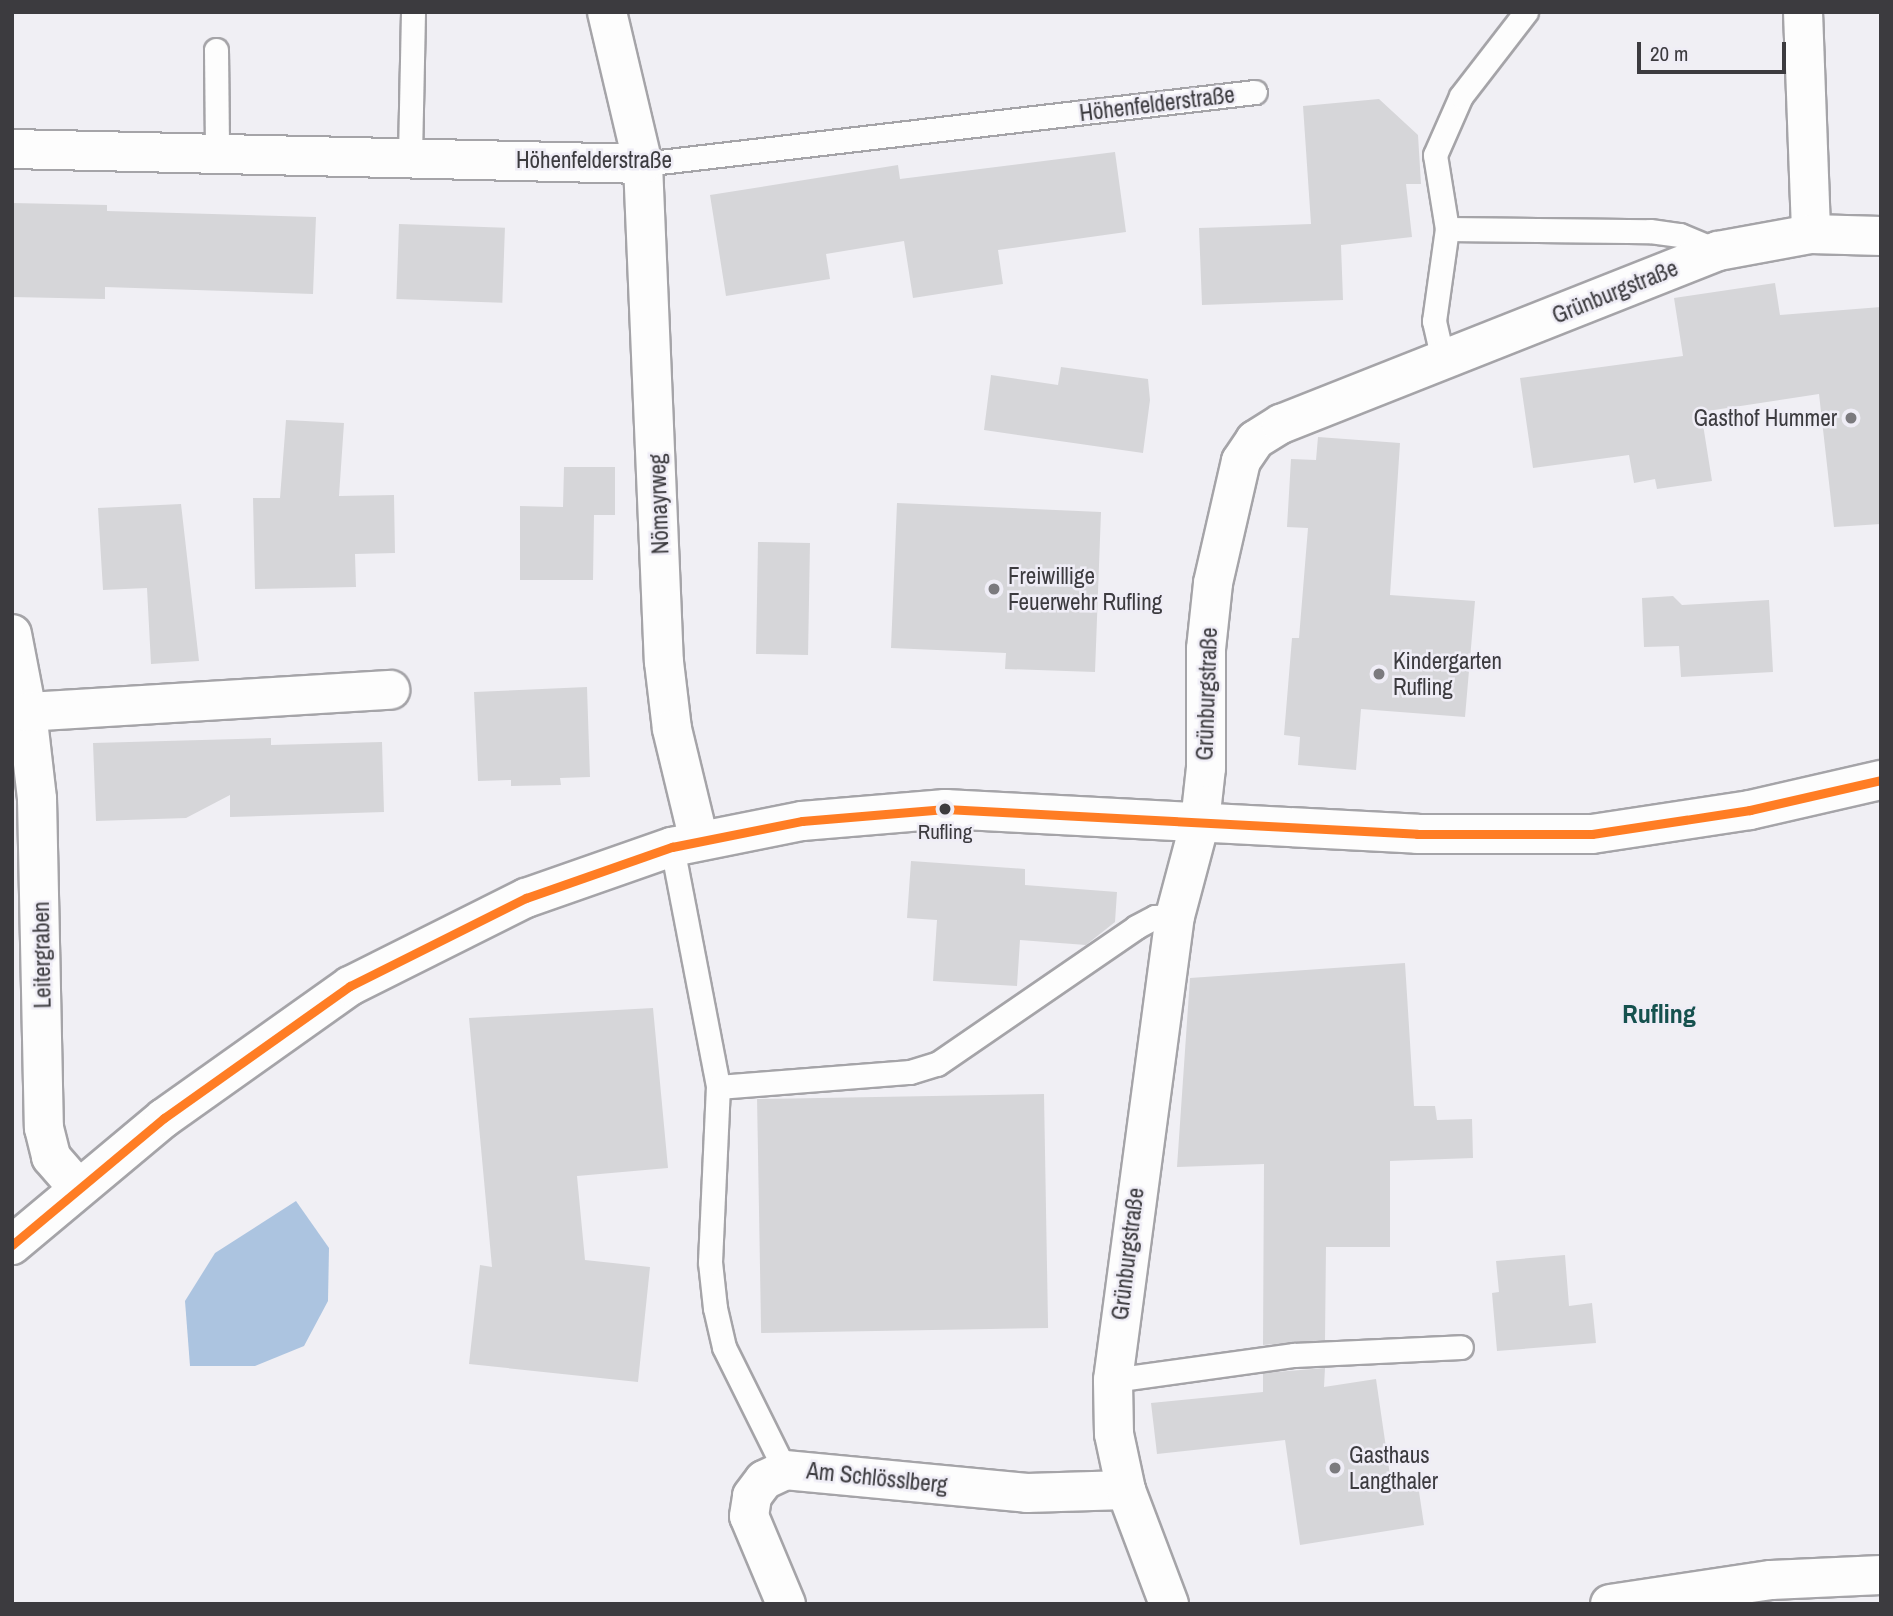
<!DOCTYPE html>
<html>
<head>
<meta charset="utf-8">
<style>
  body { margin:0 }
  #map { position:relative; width:1893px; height:1616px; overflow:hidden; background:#f0eff4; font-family:"Archivo Narrow",sans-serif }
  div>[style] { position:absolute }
  .water>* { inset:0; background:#acc4e0 }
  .building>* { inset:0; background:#d6d6d9; transform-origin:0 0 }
  .roads { filter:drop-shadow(2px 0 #a5a4a8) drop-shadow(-2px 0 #a5a4a8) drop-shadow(0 2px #a5a4a8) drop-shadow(0 -2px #a5a4a8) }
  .lane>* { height:23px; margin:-11.5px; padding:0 11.5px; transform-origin:11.5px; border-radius:11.5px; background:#fdfdfd }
  .street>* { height:38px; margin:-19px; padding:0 19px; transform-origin:19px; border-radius:19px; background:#fdfdfd }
  .secondary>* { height:38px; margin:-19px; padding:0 19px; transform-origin:19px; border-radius:19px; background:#fdfdfd }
  .bus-1>* { height:9px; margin:-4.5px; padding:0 4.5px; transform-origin:4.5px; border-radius:4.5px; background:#ff7d24 }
  .dots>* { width:19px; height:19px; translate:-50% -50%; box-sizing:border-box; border:4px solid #efedf6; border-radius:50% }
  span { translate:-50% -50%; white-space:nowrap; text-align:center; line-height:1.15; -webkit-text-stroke:5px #efedf6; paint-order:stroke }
  .bus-label { font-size:21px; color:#3c3b3f }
  .street-label { font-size:23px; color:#3c3b3f }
  .poi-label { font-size:23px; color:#3c3b3f }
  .right { translate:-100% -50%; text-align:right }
  .left { translate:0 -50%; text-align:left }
  .quarter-label { font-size:26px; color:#15514e; font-weight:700 }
  .frame { position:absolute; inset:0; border:14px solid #3c3b3f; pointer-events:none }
  .scale { position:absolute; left:1637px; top:42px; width:149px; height:32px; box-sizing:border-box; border:4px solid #3c3b3f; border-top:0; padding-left:9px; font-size:21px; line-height:24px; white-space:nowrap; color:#3c3b3f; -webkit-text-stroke:5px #efedf6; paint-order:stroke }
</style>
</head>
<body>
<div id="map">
  <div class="water">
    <i style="clip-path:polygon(296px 1201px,329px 1248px,328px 1301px,304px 1346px,255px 1366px,190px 1366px,185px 1301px,215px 1253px)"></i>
  </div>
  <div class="building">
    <i style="clip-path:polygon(1379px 99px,1418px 135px,1421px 184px,1406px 184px,1412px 237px,1341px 245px,1343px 300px,1202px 305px,1199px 228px,1311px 224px,1303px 106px)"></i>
    <i style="clip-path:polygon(1115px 152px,1126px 232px,998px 250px,1003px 284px,913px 298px,904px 241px,826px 254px,830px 279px,726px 296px,710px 195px,898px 165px,900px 179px)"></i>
    <i style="clip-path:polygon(12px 203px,107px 205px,107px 211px,316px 217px,313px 294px,105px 287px,105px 299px,12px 297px)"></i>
    <i style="left:399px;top:224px;width:106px;height:75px;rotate:2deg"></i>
    <i style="clip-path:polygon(1775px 283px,1780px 315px,1881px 307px,1881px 524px,1834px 527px,1819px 394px,1701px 412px,1712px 481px,1657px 489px,1655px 479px,1634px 483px,1629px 455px,1533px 468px,1520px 378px,1683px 356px,1674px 298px)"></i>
    <i style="clip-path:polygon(1061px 367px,1148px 379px,1150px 400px,1143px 453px,984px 430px,991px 375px,1058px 385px)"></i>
    <i style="clip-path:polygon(286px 420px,344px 423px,339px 496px,394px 495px,395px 553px,355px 554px,356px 587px,255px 589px,253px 498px,280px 498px)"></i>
    <i style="clip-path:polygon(1318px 437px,1400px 443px,1390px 595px,1475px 601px,1465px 717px,1361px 709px,1356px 770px,1298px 765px,1300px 737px,1284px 735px,1292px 638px,1299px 638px,1308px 528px,1287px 527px,1291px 459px,1316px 460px)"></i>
    <i style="clip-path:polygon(564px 467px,615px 467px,615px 515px,594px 515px,593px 580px,520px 580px,520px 506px,563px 507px)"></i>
    <i style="clip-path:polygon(897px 503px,1101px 512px,1095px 672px,1005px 669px,1006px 653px,891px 648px)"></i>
    <i style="clip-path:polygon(181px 504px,199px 661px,151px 664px,147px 588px,103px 590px,98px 508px)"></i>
    <i style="left:758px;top:542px;width:52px;height:112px;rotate:1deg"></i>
    <i style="clip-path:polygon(1673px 596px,1682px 605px,1769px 600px,1773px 672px,1681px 677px,1679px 646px,1644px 647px,1642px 598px)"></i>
    <i style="clip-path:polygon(587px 687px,590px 777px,560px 778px,561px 785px,511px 786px,511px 780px,478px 781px,474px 692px)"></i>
    <i style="clip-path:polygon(271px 738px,271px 745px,382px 742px,384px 812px,230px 817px,230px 795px,186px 818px,96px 821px,93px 743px)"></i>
    <i style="clip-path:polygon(911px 861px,1025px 869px,1025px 885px,1117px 892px,1115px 922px,1086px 945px,1020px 940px,1017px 986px,933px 981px,937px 920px,907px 918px)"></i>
    <i style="clip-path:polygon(1405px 963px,1414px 1106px,1435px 1106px,1437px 1120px,1472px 1119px,1473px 1158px,1390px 1161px,1390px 1247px,1326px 1247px,1325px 1340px,1263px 1345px,1264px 1164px,1177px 1167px,1190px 978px)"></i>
    <i style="clip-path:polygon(653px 1008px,668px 1168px,577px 1176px,585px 1260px,650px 1267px,638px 1382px,469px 1364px,480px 1265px,492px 1267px,469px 1018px)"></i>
    <i style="left:1044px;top:1094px;width:234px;height:287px;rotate:89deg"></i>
    <i style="clip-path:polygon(1565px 1255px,1569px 1306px,1592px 1303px,1596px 1343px,1497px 1351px,1492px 1293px,1499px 1292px,1496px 1261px)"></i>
    <i style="clip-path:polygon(1325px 1368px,1324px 1387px,1376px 1379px,1392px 1489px,1418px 1485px,1424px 1525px,1300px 1545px,1285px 1440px,1157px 1454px,1151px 1403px,1263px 1392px,1263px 1373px)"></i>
  </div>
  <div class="roads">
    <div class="lane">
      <i style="left:216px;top:50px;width:102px;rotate:89.4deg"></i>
      <i style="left:410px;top:156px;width:143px;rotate:-88.8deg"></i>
      <i style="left:643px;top:164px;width:616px;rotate:-6.71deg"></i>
      <i style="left:1447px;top:229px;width:203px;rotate:0.6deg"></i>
      <i style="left:1650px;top:231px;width:30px;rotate:8deg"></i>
      <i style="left:1680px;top:235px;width:41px;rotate:22.8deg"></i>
      <i style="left:1443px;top:360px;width:40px;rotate:-103deg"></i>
      <i style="left:1434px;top:321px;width:93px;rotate:-82deg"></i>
      <i style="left:1447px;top:229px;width:75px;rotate:-99.2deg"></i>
      <i style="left:1435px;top:155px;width:64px;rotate:-66.2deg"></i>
      <i style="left:1461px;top:96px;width:106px;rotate:-52.3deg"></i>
      <i style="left:672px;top:847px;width:244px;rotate:79.1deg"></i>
      <i style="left:1113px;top:1380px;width:183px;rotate:-7.9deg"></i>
      <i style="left:1294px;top:1355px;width:167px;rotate:-2.7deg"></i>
      <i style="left:785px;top:1470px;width:137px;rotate:-116.4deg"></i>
      <i style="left:724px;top:1347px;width:40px;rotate:-103deg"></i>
      <i style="left:715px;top:1308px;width:46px;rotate:-96.2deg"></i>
      <i style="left:710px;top:1262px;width:175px;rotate:-87.4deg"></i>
      <i style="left:718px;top:1087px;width:193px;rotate:-4.5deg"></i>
      <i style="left:910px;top:1072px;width:28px;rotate:-17deg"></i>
      <i style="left:937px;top:1064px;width:242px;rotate:-34.5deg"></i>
      <i style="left:1136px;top:927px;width:21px;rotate:-28deg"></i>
      <i style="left:1155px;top:917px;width:20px;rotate:-3deg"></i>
    </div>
    <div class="street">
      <i style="left:607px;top:12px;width:156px;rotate:76.7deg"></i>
      <i style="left:643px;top:164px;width:498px;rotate:87.6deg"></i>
      <i style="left:664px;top:662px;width:67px;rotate:83.2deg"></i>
      <i style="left:672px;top:729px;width:115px;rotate:76.4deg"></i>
      <i style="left:1803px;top:12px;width:222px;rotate:87.9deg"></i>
      <i style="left:12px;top:149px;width:631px;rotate:1.36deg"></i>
      <i style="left:12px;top:634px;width:79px;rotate:79.1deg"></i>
      <i style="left:27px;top:712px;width:88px;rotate:83.4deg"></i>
      <i style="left:37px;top:799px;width:329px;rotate:88.8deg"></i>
      <i style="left:44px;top:1128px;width:30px;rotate:76deg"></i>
      <i style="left:51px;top:1157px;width:41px;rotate:48.9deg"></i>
      <i style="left:27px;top:712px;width:364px;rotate:-3.5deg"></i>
      <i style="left:786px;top:1604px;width:95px;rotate:-112.8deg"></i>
      <i style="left:749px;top:1516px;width:20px;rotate:-81deg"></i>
      <i style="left:752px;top:1496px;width:20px;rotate:-53deg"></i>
      <i style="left:764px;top:1480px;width:23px;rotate:-25deg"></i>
      <i style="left:785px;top:1470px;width:243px;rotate:5.4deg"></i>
      <i style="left:1027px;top:1493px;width:99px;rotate:-1.7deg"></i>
      <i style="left:1169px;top:1604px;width:122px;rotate:-110.7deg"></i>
      <i style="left:1126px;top:1490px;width:57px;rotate:-102.1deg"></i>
      <i style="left:1114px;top:1434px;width:54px;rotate:-91.1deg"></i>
      <i style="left:1113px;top:1380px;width:468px;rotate:-82.4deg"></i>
      <i style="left:1175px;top:916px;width:97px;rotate:-75.1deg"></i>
      <i style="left:1200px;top:822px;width:54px;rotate:-83.7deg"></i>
      <i style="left:1206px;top:768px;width:119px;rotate:-90deg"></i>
      <i style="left:1206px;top:649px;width:66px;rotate:-83.9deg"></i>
      <i style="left:1213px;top:583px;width:125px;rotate:-77.1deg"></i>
      <i style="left:1241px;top:461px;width:25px;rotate:-56deg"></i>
      <i style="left:1255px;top:440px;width:31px;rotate:-32deg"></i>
      <i style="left:1281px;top:424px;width:470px;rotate:-21.6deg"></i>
      <i style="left:1718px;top:251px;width:95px;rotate:-10.4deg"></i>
      <i style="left:1811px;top:234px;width:70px;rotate:1.6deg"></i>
      <i style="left:1610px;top:1604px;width:163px;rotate:-8.5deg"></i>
      <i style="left:1771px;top:1580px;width:110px;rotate:-2.6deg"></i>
    </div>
    <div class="secondary">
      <i style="left:12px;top:1245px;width:198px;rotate:-39.9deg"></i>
      <i style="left:164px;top:1118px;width:228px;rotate:-35.4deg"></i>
      <i style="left:350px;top:986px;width:197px;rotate:-26.6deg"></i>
      <i style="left:526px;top:898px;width:155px;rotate:-19.3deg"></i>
      <i style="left:672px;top:847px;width:133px;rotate:-11.3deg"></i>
      <i style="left:802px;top:821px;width:144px;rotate:-4.8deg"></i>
      <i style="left:945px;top:809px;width:473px;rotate:3deg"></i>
      <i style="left:1417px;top:834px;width:175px"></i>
      <i style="left:1592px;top:834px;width:160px;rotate:-8.6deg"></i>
      <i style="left:1750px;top:810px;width:134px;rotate:-12.9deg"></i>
    </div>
  </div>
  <div class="bus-1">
    <i style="left:12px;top:1245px;width:198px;rotate:-39.9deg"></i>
    <i style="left:164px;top:1118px;width:228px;rotate:-35.4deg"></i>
    <i style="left:350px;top:986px;width:197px;rotate:-26.6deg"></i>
    <i style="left:526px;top:898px;width:155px;rotate:-19.3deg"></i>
    <i style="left:672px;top:847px;width:133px;rotate:-11.3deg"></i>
    <i style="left:802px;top:821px;width:144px;rotate:-4.8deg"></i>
    <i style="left:945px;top:809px;width:473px;rotate:3deg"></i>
    <i style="left:1417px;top:834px;width:175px"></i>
    <i style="left:1592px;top:834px;width:160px;rotate:-8.6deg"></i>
    <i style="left:1750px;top:810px;width:134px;rotate:-12.9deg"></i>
  </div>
  <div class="dots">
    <i style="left:1851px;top:418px;background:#7b7a7e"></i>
    <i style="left:994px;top:589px;background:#7b7a7e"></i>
    <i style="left:1379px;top:674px;background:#7b7a7e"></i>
    <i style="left:945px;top:809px;background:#3c3b3f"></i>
    <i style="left:1335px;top:1468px;background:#7b7a7e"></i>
  </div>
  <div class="bus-label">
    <span style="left:945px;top:832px">Rufling</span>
  </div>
  <div class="street-label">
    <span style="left:1157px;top:104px;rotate:-7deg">Höhenfelderstraße</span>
    <span style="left:594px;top:160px">Höhenfelderstraße</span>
    <span style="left:1615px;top:292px;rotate:-22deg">Grünburgstraße</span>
    <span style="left:659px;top:504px;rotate:-92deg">Nömayrweg</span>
    <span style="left:1207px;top:694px;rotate:-88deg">Grünburgstraße</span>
    <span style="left:42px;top:955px;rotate:-91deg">Leitergraben</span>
    <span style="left:1128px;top:1254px;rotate:-83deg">Grünburgstraße</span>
    <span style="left:877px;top:1478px;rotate:6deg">Am Schlösslberg</span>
  </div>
  <div class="poi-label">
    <span class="right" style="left:1837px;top:418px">Gasthof Hummer</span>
    <span class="left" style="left:1008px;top:589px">Freiwillige<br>Feuerwehr Rufling</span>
    <span class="left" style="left:1393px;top:674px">Kindergarten<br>Rufling</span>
    <span class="left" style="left:1349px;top:1468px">Gasthaus<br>Langthaler</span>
  </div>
  <div class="quarter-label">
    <span style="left:1659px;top:1014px">Rufling</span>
  </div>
  <div class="frame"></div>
  <div class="scale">20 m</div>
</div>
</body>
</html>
